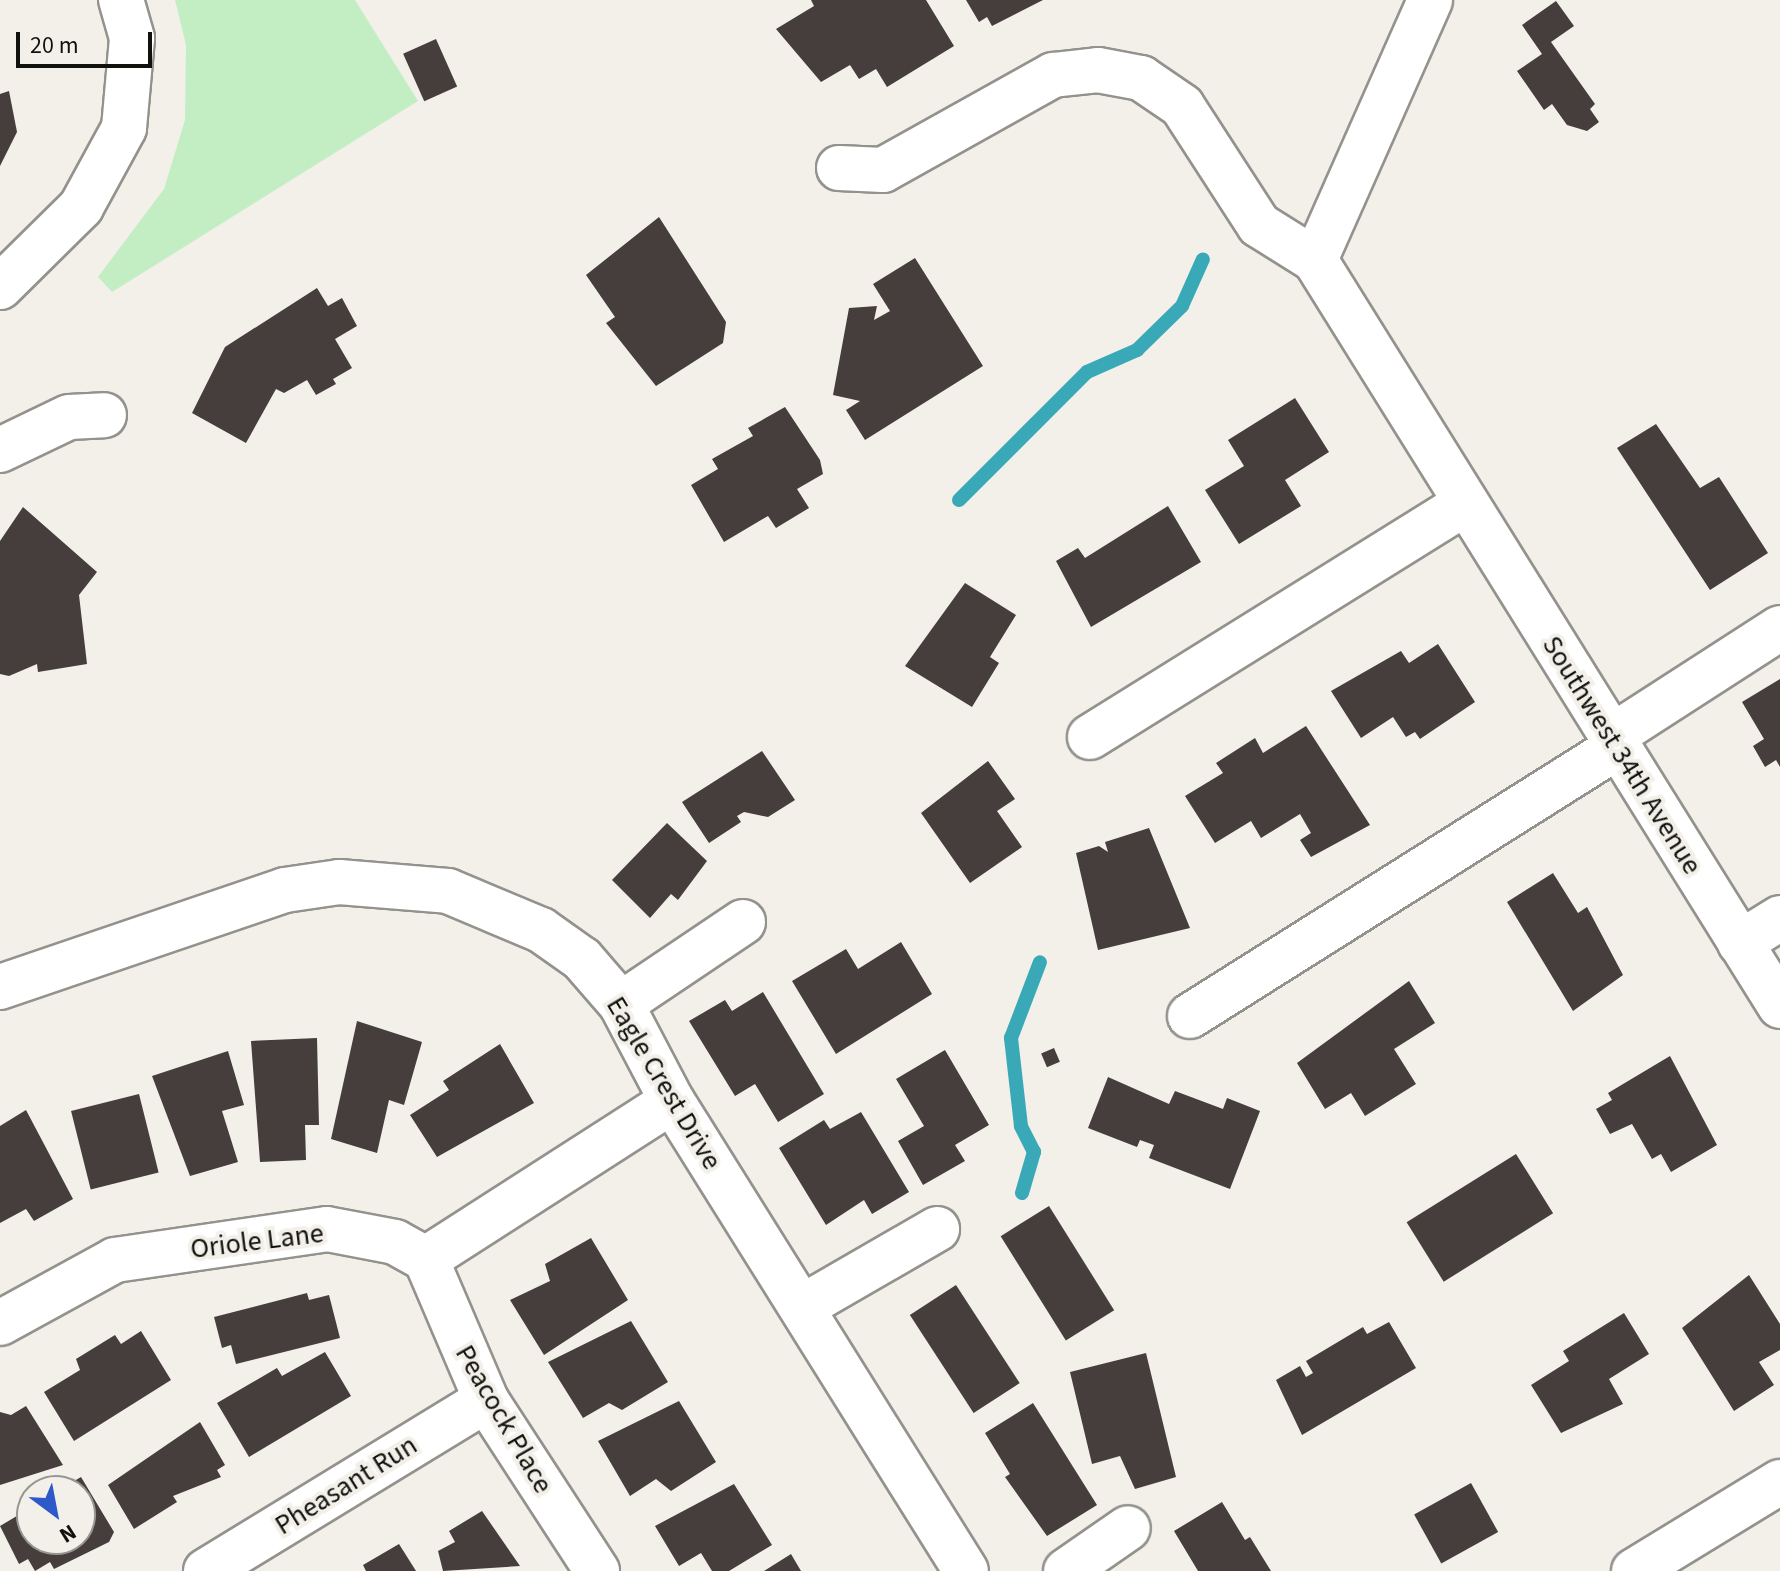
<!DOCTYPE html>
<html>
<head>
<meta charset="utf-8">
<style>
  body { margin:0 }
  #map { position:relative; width:1780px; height:1571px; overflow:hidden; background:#f2f0e9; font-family:"Source Sans 3",sans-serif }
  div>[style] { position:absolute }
  .green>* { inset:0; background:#c3eec4 }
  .stream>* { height:14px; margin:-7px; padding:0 7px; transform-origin:7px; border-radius:7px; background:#39a9b8 }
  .building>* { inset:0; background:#453e3d; transform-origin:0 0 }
  .roads { filter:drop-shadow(2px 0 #94928c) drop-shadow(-2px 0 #94928c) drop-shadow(0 2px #94928c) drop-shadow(0 -2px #94928c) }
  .minor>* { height:44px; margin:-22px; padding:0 22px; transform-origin:22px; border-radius:22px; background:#fff }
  span { translate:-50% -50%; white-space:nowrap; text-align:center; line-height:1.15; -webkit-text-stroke:8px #f2f0e9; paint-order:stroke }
  .street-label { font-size:28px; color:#10100d }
  .north { position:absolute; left:16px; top:1475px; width:80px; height:80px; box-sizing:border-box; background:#f2f0e9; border:2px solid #989691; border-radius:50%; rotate:148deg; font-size:22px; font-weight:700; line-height:32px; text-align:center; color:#10100d }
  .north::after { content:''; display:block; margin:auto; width:28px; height:36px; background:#2e5ac9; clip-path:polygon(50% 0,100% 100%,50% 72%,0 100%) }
  .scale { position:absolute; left:16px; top:32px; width:136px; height:36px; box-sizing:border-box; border:4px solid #10100d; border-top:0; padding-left:10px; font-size:24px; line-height:28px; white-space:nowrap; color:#10100d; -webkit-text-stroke:6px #f2f0e9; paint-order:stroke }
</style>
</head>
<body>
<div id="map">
  <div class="green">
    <i style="clip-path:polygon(175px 0,355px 0,418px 101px,112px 292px,98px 277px,164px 189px,185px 120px,186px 45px)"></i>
  </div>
  <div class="stream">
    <i style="left:959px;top:500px;width:181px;rotate:-45deg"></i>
    <i style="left:1087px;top:372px;width:55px;rotate:-23.7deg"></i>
    <i style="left:1137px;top:350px;width:63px;rotate:-44.4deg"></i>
    <i style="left:1182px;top:306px;width:51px;rotate:-65.9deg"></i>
    <i style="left:1022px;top:1193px;width:43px;rotate:-73.7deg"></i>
    <i style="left:1034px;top:1152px;width:29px;rotate:-117deg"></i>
    <i style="left:1021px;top:1126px;width:89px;rotate:-96.5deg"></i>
    <i style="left:1011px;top:1038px;width:81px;rotate:-69.1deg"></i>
  </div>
  <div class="building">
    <i style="clip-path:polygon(811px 0,926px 0,954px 46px,887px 87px,876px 69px,859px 79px,850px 65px,821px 82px,776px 29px,814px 6px)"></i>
    <i style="clip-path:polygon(966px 0,1043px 0,992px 26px,987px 17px,979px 22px)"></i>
    <i style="clip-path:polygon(1556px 1px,1574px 26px,1551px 42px,1595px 104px,1590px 109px,1599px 122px,1587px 131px,1567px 125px,1552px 104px,1544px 110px,1517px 71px,1542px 54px,1522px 25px)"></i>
    <i style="left:436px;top:39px;width:52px;height:36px;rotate:66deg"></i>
    <i style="clip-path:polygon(9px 91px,17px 132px,0 166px,0 94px)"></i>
    <i style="clip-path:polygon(659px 217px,726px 322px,723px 343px,656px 386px,606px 323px,615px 317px,586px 275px)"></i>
    <i style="clip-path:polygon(915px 258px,983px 366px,865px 440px,846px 410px,860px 401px,833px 395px,849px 308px,877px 306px,874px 320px,890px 311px,873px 284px)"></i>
    <i style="clip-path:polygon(317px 288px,328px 306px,342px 298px,357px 326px,335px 339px,352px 368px,333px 379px,336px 384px,316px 395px,307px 380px,284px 393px,276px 389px,246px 443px,192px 413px,225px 347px)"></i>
    <i style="clip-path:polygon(1295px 398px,1329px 452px,1285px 480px,1301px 506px,1239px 544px,1205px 490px,1244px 466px,1228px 440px)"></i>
    <i style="clip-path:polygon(785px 407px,820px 460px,823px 474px,797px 489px,809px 508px,776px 528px,768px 516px,724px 542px,691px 485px,718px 469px,712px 459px,753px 436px,748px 428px)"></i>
    <i style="clip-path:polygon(1656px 424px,1700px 488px,1719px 477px,1768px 553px,1710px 590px,1617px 448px)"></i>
    <i style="clip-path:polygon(1168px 506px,1201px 562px,1091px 627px,1056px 561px,1078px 548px,1085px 558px)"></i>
    <i style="clip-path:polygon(23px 507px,97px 572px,79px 595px,87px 664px,38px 672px,37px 664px,9px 676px,0 674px,0 541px)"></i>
    <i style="clip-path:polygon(965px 583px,1016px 615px,990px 657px,999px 663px,972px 707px,905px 666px)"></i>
    <i style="clip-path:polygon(1438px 644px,1475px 702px,1420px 739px,1415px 732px,1406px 737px,1393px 717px,1361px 738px,1331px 691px,1401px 651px,1409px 663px)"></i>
    <i style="clip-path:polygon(1780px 679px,1780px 767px,1776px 760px,1765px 767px,1753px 746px,1764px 739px,1742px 702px)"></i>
    <i style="clip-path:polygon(1306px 726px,1370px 825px,1311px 857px,1300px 840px,1311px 833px,1300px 814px,1261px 838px,1251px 821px,1215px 843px,1185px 796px,1223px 773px,1216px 763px,1255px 738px,1263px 753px)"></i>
    <i style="clip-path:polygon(762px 751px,795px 800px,768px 817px,744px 812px,737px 816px,741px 822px,709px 843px,682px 802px)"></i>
    <i style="clip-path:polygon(988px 761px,1015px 799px,997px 811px,1022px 847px,970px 883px,921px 813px)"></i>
    <i style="clip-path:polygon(667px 823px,707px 861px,678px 900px,671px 894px,650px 918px,612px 880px)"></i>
    <i style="clip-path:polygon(1149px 828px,1190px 928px,1098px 950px,1076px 853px,1099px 846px,1108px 852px,1105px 842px)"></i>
    <i style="clip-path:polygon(1553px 873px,1578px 913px,1587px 907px,1623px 975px,1573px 1011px,1507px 902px)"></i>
    <i style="clip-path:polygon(901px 942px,932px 994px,836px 1054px,792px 981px,846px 949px,858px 969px)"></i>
    <i style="clip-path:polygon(1409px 981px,1435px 1023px,1394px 1049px,1416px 1084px,1365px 1116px,1351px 1093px,1325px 1109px,1297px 1063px)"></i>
    <i style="clip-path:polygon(763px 992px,824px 1094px,778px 1122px,755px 1084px,735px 1096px,689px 1021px,725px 1000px,732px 1011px)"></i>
    <i style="clip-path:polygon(357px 1021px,422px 1042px,404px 1105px,389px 1100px,377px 1153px,331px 1139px)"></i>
    <i style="clip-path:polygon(317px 1038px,319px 1125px,305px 1125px,306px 1160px,260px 1162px,251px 1041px)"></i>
    <i style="clip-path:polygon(500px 1044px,534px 1103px,437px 1157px,410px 1115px,449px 1090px,443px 1081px)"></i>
    <i style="left:1054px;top:1048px;width:15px;height:14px;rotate:67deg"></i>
    <i style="clip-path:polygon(945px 1050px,989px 1125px,955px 1145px,965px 1161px,923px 1185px,898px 1141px,924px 1126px,896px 1079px)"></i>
    <i style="clip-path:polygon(228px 1051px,244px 1105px,222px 1111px,238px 1162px,190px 1176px,152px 1076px)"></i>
    <i style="clip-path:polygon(1670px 1056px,1717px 1145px,1671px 1172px,1661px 1154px,1652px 1159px,1632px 1124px,1610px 1134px,1596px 1109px,1612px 1100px,1608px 1093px)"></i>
    <i style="clip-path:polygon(1108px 1077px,1169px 1104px,1175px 1091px,1223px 1109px,1227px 1098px,1260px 1111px,1230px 1189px,1149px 1158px,1154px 1145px,1140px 1140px,1137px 1147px,1088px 1128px)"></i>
    <i style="left:139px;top:1094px;width:81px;height:70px;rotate:76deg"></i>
    <i style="clip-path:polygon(26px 1110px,73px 1199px,34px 1221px,26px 1209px,0 1223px,0 1126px)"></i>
    <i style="clip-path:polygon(861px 1112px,909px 1192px,872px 1214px,864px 1200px,826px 1225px,779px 1148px,824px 1120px,830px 1129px)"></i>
    <i style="left:1516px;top:1154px;width:70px;height:129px;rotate:58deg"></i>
    <i style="left:1049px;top:1206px;width:123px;height:57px;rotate:58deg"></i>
    <i style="clip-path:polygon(591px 1238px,628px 1300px,544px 1355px,510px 1300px,550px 1281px,545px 1264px)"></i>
    <i style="clip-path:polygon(1749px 1275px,1780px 1324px,1780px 1350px,1759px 1362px,1774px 1385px,1734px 1411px,1682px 1328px)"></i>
    <i style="left:956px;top:1285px;width:117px;height:55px;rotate:57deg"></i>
    <i style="clip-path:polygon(307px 1293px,309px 1300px,329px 1295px,340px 1338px,236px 1364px,231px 1345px,222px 1348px,214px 1317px)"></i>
    <i style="clip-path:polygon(1624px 1313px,1649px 1354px,1609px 1379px,1623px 1404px,1561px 1433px,1531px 1385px,1569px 1361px,1563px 1351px)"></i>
    <i style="clip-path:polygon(631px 1321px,668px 1382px,622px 1410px,609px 1403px,583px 1418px,548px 1362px)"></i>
    <i style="clip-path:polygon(1389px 1322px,1416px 1368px,1302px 1435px,1276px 1380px,1300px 1366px,1306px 1377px,1313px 1373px,1306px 1361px,1363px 1327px,1367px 1334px)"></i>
    <i style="clip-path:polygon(141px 1331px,171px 1380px,74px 1441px,44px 1392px,80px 1370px,76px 1359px,115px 1335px,121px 1344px)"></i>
    <i style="clip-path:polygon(325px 1352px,351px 1396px,249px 1457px,217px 1403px,277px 1368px,282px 1376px)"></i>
    <i style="clip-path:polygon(1146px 1353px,1176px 1477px,1135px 1489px,1120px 1456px,1092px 1464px,1070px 1372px)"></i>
    <i style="clip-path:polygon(679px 1401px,716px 1462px,671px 1491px,656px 1479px,630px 1496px,598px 1441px)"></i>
    <i style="clip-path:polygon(1033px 1403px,1097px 1505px,1047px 1536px,1005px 1477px,1010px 1474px,985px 1433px)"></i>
    <i style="clip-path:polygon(26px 1406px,63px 1465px,0 1485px,0 1412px,11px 1415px)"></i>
    <i style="clip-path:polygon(200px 1422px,225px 1465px,217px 1470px,221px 1477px,173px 1496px,177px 1502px,134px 1529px,108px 1485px)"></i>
    <i style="clip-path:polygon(81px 1477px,114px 1532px,109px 1542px,54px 1569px,50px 1562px,35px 1571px,28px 1559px,19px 1564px,0 1526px,32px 1507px,32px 1539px,80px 1539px,80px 1491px,57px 1491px)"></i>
    <i style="left:1471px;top:1483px;width:56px;height:65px;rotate:61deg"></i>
    <i style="clip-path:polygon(734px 1484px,772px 1545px,729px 1571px,712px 1571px,701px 1553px,679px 1566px,655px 1526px)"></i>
    <i style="clip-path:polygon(1222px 1502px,1245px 1540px,1250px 1537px,1271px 1571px,1198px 1571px,1174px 1531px)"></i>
    <i style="clip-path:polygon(482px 1511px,520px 1566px,443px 1571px,438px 1551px,455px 1542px,449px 1531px)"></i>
    <i style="clip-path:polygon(399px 1544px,416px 1571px,366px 1571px,363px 1565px)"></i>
    <i style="clip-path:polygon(791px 1554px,801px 1571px,764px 1571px)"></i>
  </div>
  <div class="roads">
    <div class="minor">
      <i style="left:839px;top:168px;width:44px;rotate:2.6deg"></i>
      <i style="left:883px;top:170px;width:195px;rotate:-29.2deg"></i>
      <i style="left:1053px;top:75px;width:45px;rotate:-6.3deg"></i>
      <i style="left:1098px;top:70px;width:44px;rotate:10.5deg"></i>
      <i style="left:1141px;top:78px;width:50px;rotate:34.3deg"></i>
      <i style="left:1182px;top:106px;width:142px;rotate:57.1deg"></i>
      <i style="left:1259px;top:225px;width:66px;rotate:32deg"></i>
      <i style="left:1315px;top:260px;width:879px;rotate:58.06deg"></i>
      <i style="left:1315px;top:260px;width:284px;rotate:-66.1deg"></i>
      <i style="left:0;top:287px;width:114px;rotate:-44.6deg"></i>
      <i style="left:81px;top:207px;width:90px;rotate:-61.4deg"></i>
      <i style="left:124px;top:128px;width:90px;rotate:-84.9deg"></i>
      <i style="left:132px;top:38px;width:40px;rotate:-106deg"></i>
      <i style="left:0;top:450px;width:76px;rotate:-25.6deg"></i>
      <i style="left:69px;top:417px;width:35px;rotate:-3deg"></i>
      <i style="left:1090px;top:737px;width:441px;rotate:-31.9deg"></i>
      <i style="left:1611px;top:737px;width:201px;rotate:-32.8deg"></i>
      <i style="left:1740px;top:943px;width:47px;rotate:-32deg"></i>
      <i style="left:0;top:987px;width:301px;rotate:-18.8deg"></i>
      <i style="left:285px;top:890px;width:55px;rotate:-8.4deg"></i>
      <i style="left:339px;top:882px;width:109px;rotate:4.7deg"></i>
      <i style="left:448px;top:891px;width:101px;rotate:22.8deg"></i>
      <i style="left:541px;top:930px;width:50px;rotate:35.3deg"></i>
      <i style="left:582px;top:959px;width:60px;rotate:49.1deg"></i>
      <i style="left:621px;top:1004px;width:110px;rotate:62.3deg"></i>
      <i style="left:672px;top:1101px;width:554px;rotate:57.97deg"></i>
      <i style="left:621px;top:1004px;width:147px;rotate:-33.9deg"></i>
      <i style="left:1190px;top:1016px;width:505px;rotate:-32.21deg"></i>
      <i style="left:426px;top:1259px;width:153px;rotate:66.9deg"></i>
      <i style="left:486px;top:1400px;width:204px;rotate:57deg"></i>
      <i style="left:802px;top:1307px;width:156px;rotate:-30deg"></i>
      <i style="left:0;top:1323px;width:131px;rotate:-28.7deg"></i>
      <i style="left:115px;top:1260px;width:214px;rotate:-8.3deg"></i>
      <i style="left:327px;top:1229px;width:69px;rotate:10.8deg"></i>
      <i style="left:395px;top:1242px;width:35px;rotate:29deg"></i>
      <i style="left:426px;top:1259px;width:292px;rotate:-32.7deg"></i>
      <i style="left:206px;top:1571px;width:328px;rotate:-31.4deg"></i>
      <i style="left:1066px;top:1571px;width:75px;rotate:-34.7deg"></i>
      <i style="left:1634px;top:1571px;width:171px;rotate:-31.4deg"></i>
    </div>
  </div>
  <div class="street-label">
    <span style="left:1622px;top:755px;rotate:58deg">Southwest 34th Avenue</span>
    <span style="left:664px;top:1083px;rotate:59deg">Eagle Crest Drive</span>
    <span style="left:257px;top:1241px;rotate:-7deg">Oriole Lane</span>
    <span style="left:504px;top:1419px;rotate:60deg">Peacock Place</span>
    <span style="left:346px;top:1485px;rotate:-32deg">Pheasant Run</span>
  </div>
  <div class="north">N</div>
  <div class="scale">20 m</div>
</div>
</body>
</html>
